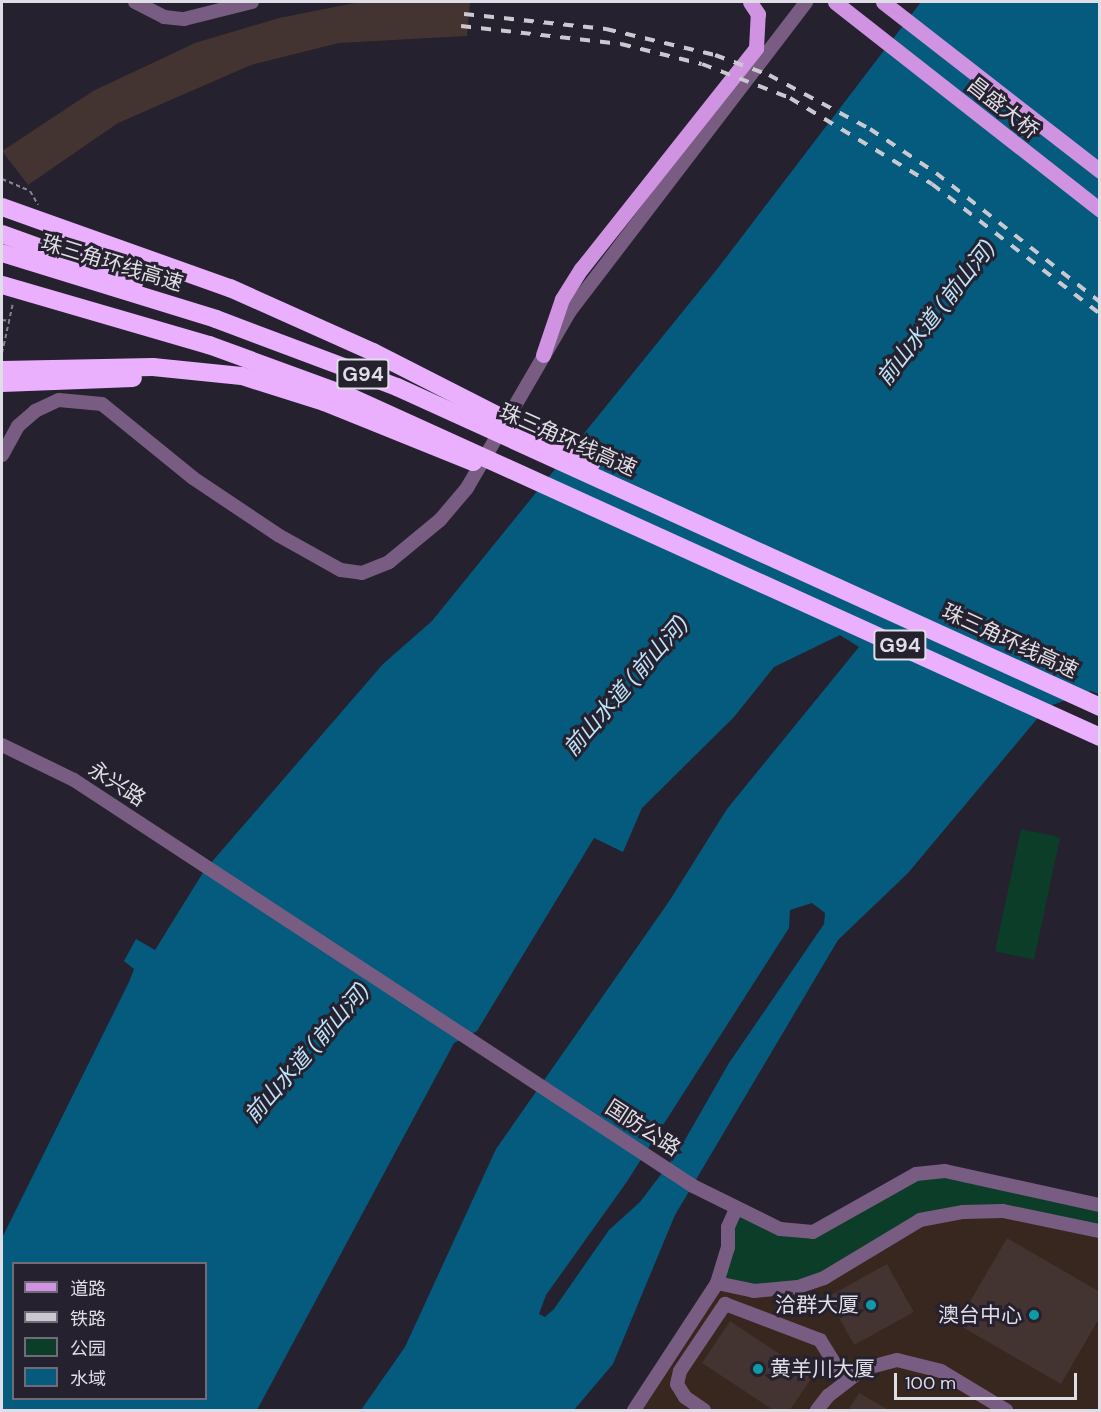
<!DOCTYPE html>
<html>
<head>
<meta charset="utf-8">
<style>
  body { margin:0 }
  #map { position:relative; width:1101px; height:1412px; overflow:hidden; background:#25212e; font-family:"DM Sans","Noto Sans SC",sans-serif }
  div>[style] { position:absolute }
  .industrial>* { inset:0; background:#38271e }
  .green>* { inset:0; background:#0b3d28; transform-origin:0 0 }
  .water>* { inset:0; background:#045b7e }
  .building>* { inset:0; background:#433331; transform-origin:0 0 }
  .path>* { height:2px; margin-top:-1px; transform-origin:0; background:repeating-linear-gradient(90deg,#86838e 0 4.5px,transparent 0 7.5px) }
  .minor>* { height:14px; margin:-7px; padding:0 7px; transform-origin:7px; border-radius:7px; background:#795c82 }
  .major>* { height:15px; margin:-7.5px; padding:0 7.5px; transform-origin:7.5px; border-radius:7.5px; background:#d093e2 }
  .highway>* { height:18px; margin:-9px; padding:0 9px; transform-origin:9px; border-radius:9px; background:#eab0fd }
  .rail>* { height:4px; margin-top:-2px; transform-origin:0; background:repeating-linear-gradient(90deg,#cac8d1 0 10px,transparent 0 20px) }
  .dots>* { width:16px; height:16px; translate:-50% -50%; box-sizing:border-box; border:3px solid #25212e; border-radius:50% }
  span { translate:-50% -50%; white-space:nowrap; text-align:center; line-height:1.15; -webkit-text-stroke:6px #25212e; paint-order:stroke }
  .shield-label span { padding:2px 4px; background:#25212e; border:2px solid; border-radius:4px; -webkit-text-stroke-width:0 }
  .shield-label { font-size:20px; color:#dfdde5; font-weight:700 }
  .street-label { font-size:21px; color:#dfdde5 }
  .poi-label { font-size:21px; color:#dfdde5 }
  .right { translate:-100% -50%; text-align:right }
  .left { translate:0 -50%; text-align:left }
  .water-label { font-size:22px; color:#bfe4f9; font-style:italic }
  .frame { position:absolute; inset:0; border:3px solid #dfdde5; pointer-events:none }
  .legend { position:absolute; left:12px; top:1262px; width:195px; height:138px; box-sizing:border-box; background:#25212e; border:2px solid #6f6c77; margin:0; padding:8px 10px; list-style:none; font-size:18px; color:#dfdde5 }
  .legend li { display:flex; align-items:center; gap:12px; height:30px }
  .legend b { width:30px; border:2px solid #6f6c77 }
  .scale { position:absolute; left:894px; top:1373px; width:183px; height:27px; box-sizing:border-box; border:3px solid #dfdde5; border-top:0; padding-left:8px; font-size:18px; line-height:21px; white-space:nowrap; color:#dfdde5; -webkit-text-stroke:4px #25212e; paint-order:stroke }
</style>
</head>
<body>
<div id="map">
  <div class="industrial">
    <i style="clip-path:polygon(963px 1212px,1099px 1231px,1099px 1410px,634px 1410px,717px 1283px,920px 1220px)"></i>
  </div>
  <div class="green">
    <i style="left:1021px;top:829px;width:40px;height:125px;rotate:12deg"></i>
    <i style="clip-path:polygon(945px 1172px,1099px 1207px,1099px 1229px,1002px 1209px,919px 1217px,822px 1275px,779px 1288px,720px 1282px,737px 1212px,814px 1234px,916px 1175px)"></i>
  </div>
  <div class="water">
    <i style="clip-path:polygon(evenodd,921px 2px,1099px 2px,1099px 694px,1091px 691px,1047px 707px,908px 873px,838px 940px,675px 1215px,613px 1364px,574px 1410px,361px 1410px,405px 1347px,496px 1149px,670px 900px,727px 809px,859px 647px,840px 635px,774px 667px,734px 717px,642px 808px,623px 852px,594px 838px,477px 1031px,454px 1043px,257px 1410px,2px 1410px,2px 1238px,129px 982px,134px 969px,124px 961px,136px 939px,155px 950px,204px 871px,383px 664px,432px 621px,718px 268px,921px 2px,812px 903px,825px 913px,824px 924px,729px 1063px,678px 1152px,640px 1202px,609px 1230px,554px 1309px,545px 1317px,539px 1314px,546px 1295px,626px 1183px,789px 928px,790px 910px,812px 903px,921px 2px,14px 1264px,206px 1264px,206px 1398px,14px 1398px,14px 1264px)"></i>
  </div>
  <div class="building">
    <i style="clip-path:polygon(360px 2px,470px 2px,467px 36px,339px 43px,251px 65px,118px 123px,28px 185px,2px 151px,93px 91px,195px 43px,279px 18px)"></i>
    <i style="clip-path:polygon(1007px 1238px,1100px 1292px,1100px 1317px,1061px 1384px,957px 1324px)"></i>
    <i style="left:887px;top:1264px;width:55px;height:68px;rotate:61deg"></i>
    <i style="clip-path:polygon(730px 1321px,813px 1376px,790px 1410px,773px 1410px,702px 1363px)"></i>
    <i style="clip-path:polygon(859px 1393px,889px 1410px,848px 1410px)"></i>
  </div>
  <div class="path">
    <i style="left:2px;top:179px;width:30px;rotate:23deg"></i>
    <i style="left:30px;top:191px;width:16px;rotate:60deg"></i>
    <i style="left:2px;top:320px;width:8px;rotate:7deg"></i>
    <i style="left:2px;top:353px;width:51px;rotate:-77.6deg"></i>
  </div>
  <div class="minor">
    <i style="left:135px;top:2px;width:33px;rotate:27deg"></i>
    <i style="left:164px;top:17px;width:20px;rotate:6deg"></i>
    <i style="left:184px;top:19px;width:70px;rotate:-14deg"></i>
    <i style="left:2px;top:455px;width:33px;rotate:-61deg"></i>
    <i style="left:18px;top:426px;width:23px;rotate:-41deg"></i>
    <i style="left:35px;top:411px;width:26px;rotate:-25deg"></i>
    <i style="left:59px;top:400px;width:43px;rotate:5.3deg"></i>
    <i style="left:102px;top:404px;width:117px;rotate:39.1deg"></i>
    <i style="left:193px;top:478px;width:102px;rotate:33.8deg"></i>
    <i style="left:278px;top:535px;width:72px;rotate:29.1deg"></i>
    <i style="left:341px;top:570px;width:21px;rotate:8deg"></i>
    <i style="left:362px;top:573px;width:29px;rotate:-22deg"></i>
    <i style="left:389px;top:562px;width:66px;rotate:-39.5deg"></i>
    <i style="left:440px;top:520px;width:42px;rotate:-49.8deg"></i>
    <i style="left:467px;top:488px;width:205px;rotate:-59.8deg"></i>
    <i style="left:570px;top:311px;width:389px;rotate:-52.6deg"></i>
    <i style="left:2px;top:745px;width:80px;rotate:25.9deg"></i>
    <i style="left:74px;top:780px;width:740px;rotate:33.26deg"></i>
    <i style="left:693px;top:1186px;width:97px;rotate:26.3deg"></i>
    <i style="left:780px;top:1229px;width:33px;rotate:5deg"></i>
    <i style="left:813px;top:1232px;width:118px;rotate:-29.4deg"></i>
    <i style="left:916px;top:1174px;width:29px;rotate:-6deg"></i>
    <i style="left:945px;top:1171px;width:159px;rotate:12.4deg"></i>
    <i style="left:717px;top:1283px;width:38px;rotate:12deg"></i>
    <i style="left:754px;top:1291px;width:44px;rotate:-5.2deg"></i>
    <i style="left:798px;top:1287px;width:28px;rotate:-19deg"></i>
    <i style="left:824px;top:1278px;width:112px;rotate:-31.1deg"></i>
    <i style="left:920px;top:1220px;width:44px;rotate:-10.5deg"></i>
    <i style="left:963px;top:1212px;width:40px;rotate:-1.4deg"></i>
    <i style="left:1003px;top:1211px;width:99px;rotate:11.7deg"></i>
    <i style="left:634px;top:1410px;width:152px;rotate:-56.8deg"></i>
    <i style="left:717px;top:1283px;width:38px;rotate:-73deg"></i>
    <i style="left:728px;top:1247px;width:20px;rotate:-90deg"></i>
    <i style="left:728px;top:1227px;width:20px;rotate:-66deg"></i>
    <i style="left:704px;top:1410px;width:23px;rotate:-146deg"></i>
    <i style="left:685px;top:1397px;width:15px;rotate:-122deg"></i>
    <i style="left:677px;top:1384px;width:13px;rotate:-77deg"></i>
    <i style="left:680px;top:1371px;width:81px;rotate:-56.1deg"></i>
    <i style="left:725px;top:1304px;width:102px;rotate:20.8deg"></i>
    <i style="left:820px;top:1340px;width:49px;rotate:58.2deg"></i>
    <i style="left:817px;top:1410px;width:18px;rotate:-52deg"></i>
    <i style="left:828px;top:1396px;width:44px;rotate:-37.6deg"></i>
    <i style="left:863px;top:1369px;width:35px;rotate:-15deg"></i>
    <i style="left:897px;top:1360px;width:45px;rotate:14deg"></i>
    <i style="left:941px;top:1371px;width:76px;rotate:31deg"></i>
  </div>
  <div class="major">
    <i style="left:835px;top:2px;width:337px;rotate:38.1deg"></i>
    <i style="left:883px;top:2px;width:275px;rotate:37.9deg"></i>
    <i style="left:543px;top:355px;width:59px;rotate:-71.3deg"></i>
    <i style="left:562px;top:299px;width:36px;rotate:-58deg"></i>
    <i style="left:581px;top:269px;width:282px;rotate:-51.6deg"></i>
    <i style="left:756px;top:48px;width:34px;rotate:-87deg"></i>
    <i style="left:758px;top:14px;width:14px;rotate:-124deg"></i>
  </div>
  <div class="highway">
    <i style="left:2px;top:207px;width:242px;rotate:19.6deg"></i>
    <i style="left:230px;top:288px;width:157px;rotate:24.1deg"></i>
    <i style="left:373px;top:352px;width:245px;rotate:27deg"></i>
    <i style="left:2px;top:234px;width:141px;rotate:19.8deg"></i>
    <i style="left:2px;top:253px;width:224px;rotate:17.1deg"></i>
    <i style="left:216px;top:319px;width:193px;rotate:20.6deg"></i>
    <i style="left:397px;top:387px;width:772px;rotate:24.47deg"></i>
    <i style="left:2px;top:285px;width:216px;rotate:16.2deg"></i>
    <i style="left:209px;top:345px;width:146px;rotate:20.1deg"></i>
    <i style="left:346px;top:395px;width:828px;rotate:24.4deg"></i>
    <i style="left:2px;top:370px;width:151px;rotate:-1.1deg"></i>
    <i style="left:153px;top:367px;width:89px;rotate:5.8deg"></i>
    <i style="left:242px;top:376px;width:86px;rotate:17.6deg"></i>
    <i style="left:324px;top:402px;width:161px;rotate:21.9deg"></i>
    <i style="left:2px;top:383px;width:131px;rotate:-2.2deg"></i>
  </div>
  <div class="rail">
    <i style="left:464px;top:14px;width:143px;rotate:6deg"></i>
    <i style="left:606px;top:29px;width:112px;rotate:13.4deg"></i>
    <i style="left:715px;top:55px;width:58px;rotate:20.3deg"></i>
    <i style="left:769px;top:75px;width:115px;rotate:28.1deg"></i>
    <i style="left:870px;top:129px;width:79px;rotate:33.7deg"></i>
    <i style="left:936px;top:173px;width:209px;rotate:38.2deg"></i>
    <i style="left:461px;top:26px;width:161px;rotate:6.4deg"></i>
    <i style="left:621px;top:44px;width:83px;rotate:13.9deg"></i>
    <i style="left:702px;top:64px;width:94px;rotate:21.1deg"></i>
    <i style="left:790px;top:98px;width:166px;rotate:31.2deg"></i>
    <i style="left:932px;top:184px;width:212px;rotate:37.7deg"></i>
  </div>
  <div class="dots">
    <i style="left:871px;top:1305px;background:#0f9aa8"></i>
    <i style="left:1034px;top:1315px;background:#0f9aa8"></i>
    <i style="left:758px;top:1369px;background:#0f9aa8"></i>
  </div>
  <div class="shield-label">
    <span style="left:363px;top:374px">G94</span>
    <span style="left:900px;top:645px">G94</span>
  </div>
  <div class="street-label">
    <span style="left:1003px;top:108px;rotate:38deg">昌盛大桥</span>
    <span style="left:112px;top:263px;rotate:17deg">珠三角环线高速</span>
    <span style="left:568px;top:440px;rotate:24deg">珠三角环线高速</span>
    <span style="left:1010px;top:641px;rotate:25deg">珠三角环线高速</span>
    <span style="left:117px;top:784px;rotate:33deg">永兴路</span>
    <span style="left:643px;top:1128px;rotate:33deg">国防公路</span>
  </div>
  <div class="poi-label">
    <span class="right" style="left:859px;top:1305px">洽群大厦</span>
    <span class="right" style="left:1022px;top:1315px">澳台中心</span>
    <span class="left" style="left:770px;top:1369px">黄羊川大厦</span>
  </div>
  <div class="water-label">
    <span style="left:936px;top:313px;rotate:-52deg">前山水道 (前山河)</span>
    <span style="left:626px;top:686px;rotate:-49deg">前山水道 (前山河)</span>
    <span style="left:307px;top:1053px;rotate:-49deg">前山水道 (前山河)</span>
  </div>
  <div class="frame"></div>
  <ul class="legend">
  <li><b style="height:8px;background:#d093e2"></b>道路</li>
  <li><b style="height:8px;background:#cac8d1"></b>铁路</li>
  <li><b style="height:16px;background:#0b3d28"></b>公园</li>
  <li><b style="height:16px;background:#045b7e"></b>水域</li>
  </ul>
  <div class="scale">100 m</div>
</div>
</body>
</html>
